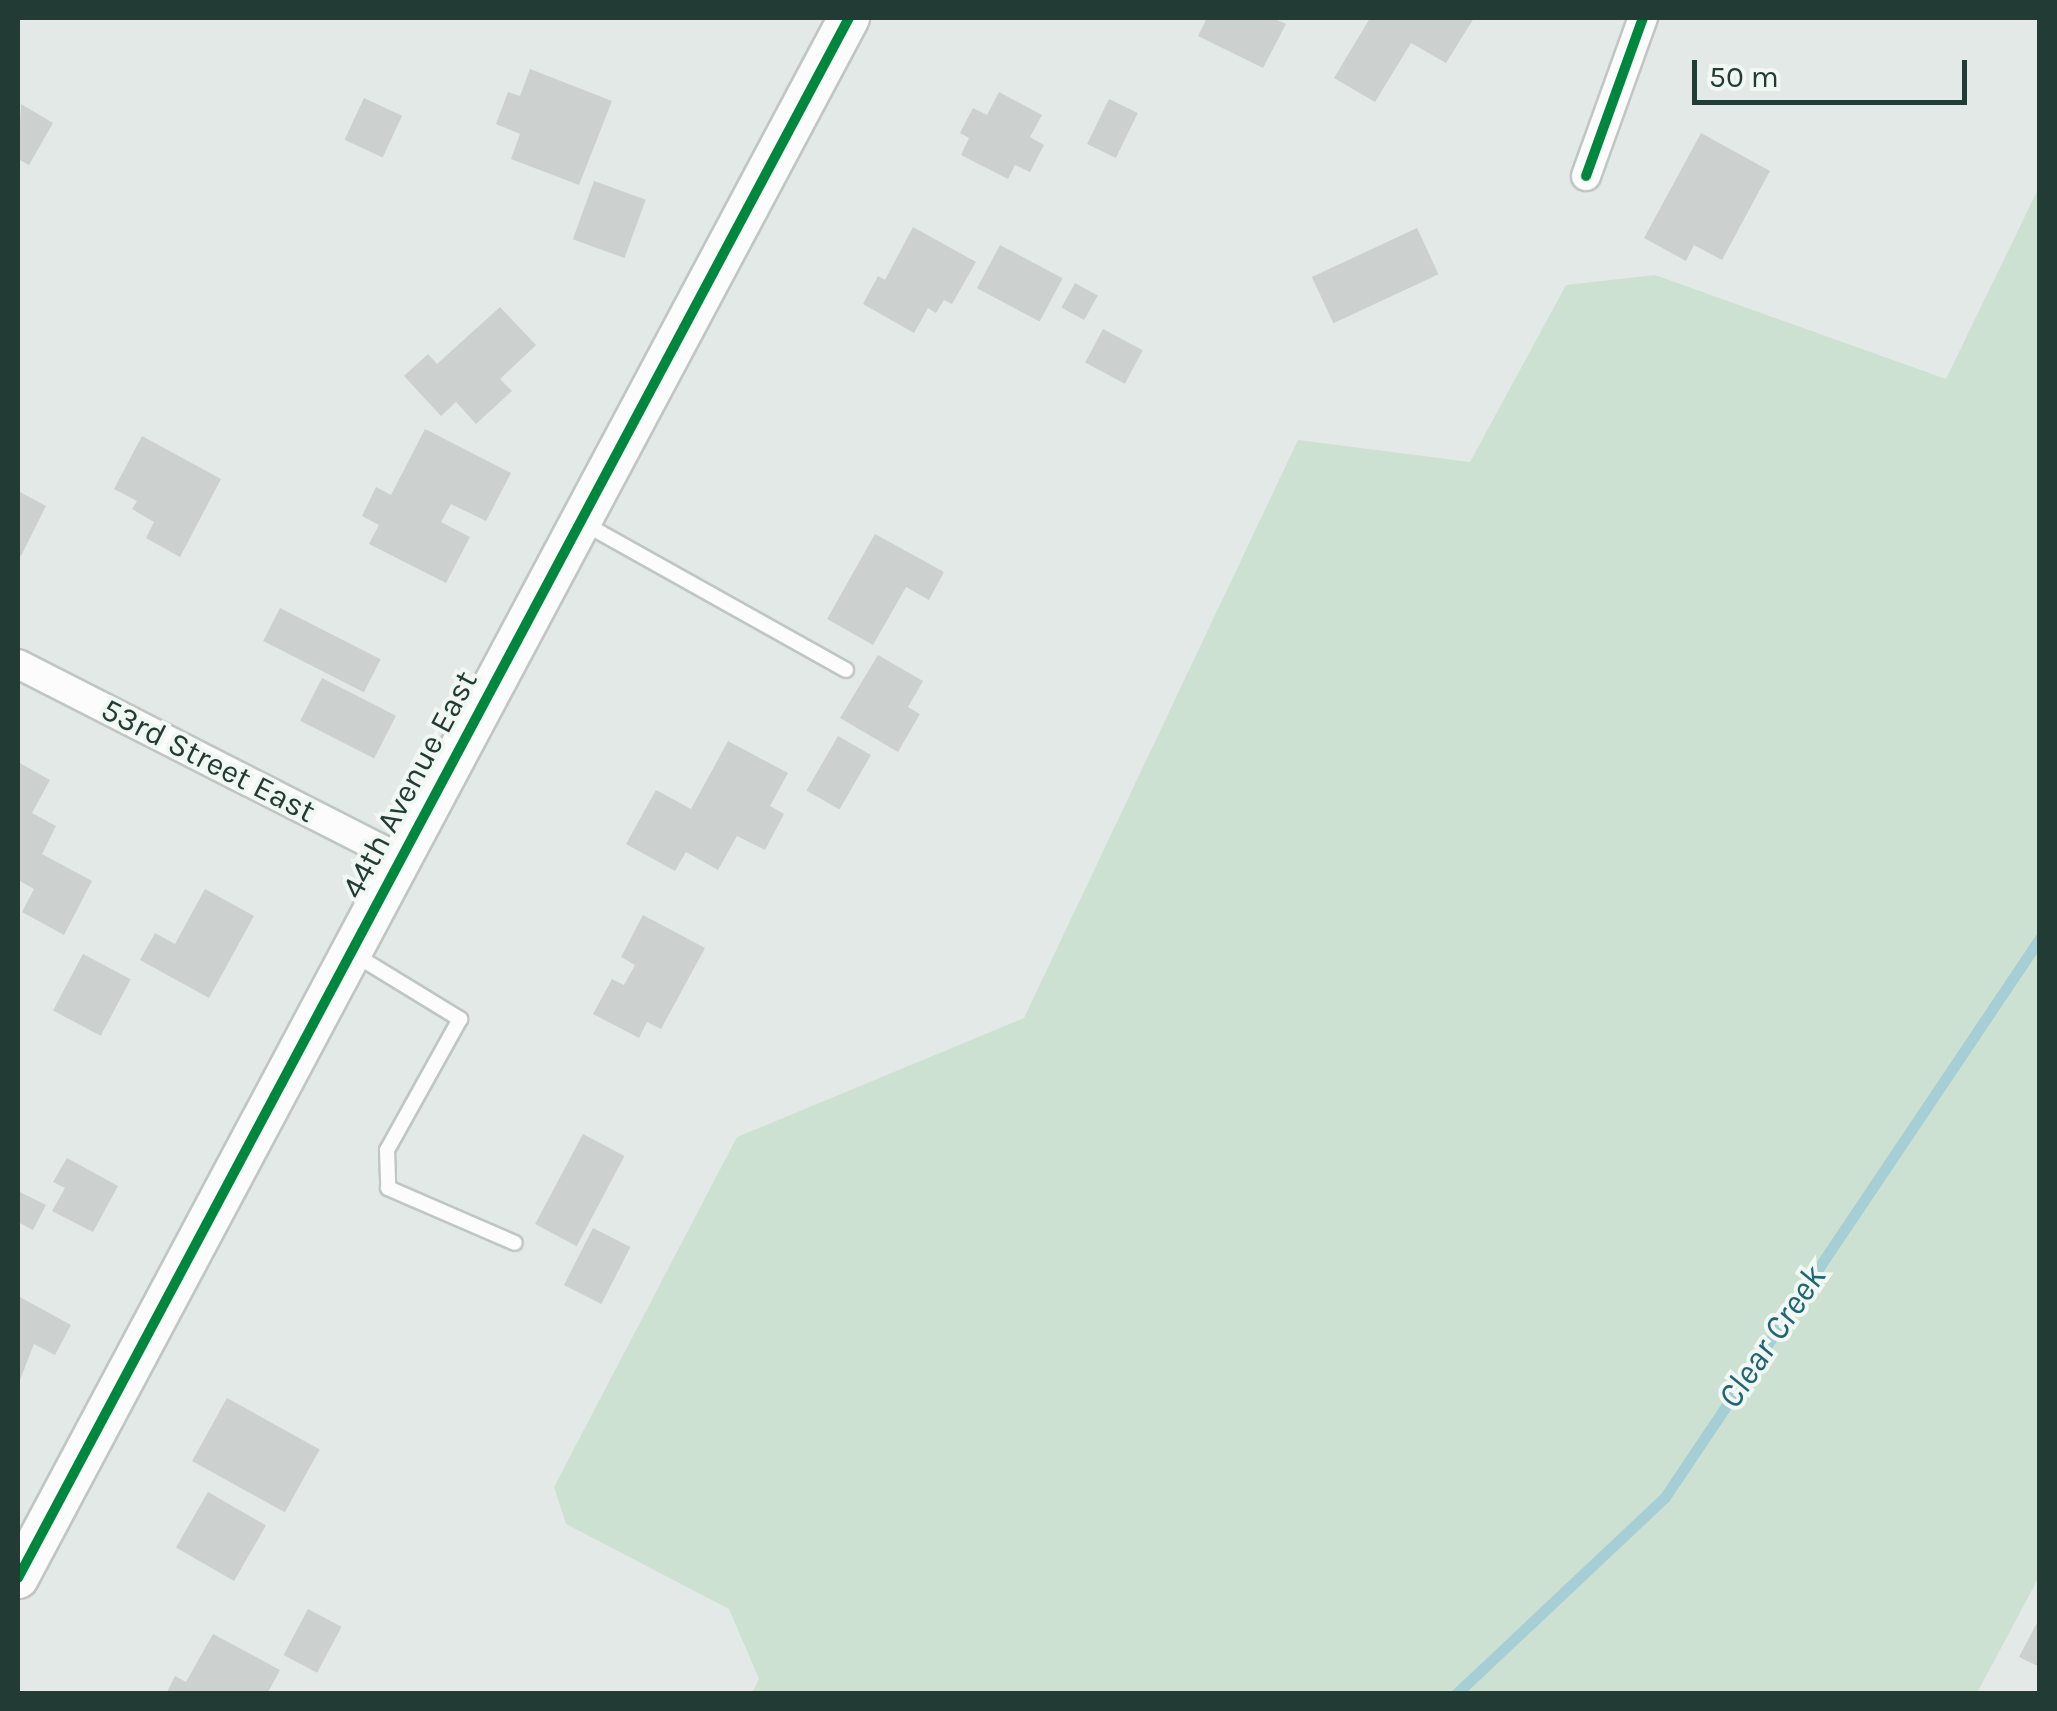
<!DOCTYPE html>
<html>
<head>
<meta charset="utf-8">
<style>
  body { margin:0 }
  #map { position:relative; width:2057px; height:1711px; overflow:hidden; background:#e3e9e6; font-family:Karla,sans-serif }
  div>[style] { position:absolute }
  .green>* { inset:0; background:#cde1d3 }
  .stream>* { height:11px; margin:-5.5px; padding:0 5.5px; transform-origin:5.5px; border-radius:5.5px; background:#a5ced5 }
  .building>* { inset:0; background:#ccd1cf; transform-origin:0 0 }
  .roads { filter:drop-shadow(2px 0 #c0c6c3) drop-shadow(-2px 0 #c0c6c3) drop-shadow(0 2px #c0c6c3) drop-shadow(0 -2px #c0c6c3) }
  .lane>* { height:14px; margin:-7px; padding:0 7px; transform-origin:7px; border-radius:7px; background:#fbfcfb }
  .street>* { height:28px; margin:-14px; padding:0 14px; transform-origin:14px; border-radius:14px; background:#fbfcfb }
  .secondary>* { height:40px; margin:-20px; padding:0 20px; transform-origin:20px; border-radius:20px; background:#fbfcfb }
  .cycleway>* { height:10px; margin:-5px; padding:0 5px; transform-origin:5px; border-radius:5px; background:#00873e }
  span { translate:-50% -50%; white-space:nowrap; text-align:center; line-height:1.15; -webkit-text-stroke:8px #f1f8f4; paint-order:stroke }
  .street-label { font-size:32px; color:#223b34 }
  .water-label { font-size:35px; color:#1f6574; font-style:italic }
  .frame { position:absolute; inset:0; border:20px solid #223b34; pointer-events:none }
  .scale { position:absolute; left:1692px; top:60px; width:275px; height:45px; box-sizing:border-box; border:5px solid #223b34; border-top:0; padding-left:12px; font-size:30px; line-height:35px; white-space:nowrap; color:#223b34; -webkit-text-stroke:8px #f1f8f4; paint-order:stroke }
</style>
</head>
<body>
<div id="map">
  <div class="green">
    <i style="clip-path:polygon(2039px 187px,2040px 1575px,1977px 1693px,752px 1693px,759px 1679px,729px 1609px,566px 1524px,554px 1487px,737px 1137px,1024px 1018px,1298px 440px,1470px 462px,1566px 285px,1655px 275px,1946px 379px)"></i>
  </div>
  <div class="stream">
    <i style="left:1456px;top:1694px;width:287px;rotate:-43.3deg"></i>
    <i style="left:1665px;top:1497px;width:673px;rotate:-56.14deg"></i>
  </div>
  <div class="building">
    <i style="clip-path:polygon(1207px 18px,1273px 18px,1286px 24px,1263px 68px,1198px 36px)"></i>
    <i style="clip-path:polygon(1370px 18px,1474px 18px,1446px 63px,1411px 43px,1375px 102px,1334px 78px)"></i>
    <i style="clip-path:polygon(530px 69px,612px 101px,579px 185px,511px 159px,520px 134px,496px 124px,508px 92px,520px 96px)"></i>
    <i style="clip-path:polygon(999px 92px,1042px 115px,1030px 137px,1044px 145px,1030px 172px,1015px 165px,1008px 179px,961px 155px,969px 138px,960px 133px,973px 108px,987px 115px)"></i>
    <i style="left:364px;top:98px;width:42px;height:46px;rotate:25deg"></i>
    <i style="left:1109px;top:99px;width:32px;height:50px;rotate:26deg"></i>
    <i style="clip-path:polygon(21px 104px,53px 123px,29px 165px,18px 159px)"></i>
    <i style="clip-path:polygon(1701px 133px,1770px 171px,1722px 260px,1694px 245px,1686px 261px,1644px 238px)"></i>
    <i style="left:594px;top:181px;width:55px;height:62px;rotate:20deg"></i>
    <i style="clip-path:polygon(913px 227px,976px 262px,952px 304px,944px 300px,936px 313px,928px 308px,914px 333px,863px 304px,878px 276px,885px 280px)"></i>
    <i style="left:1417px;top:228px;width:51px;height:116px;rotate:65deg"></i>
    <i style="left:1000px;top:245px;width:71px;height:49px;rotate:28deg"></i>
    <i style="left:1075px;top:283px;width:26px;height:28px;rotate:29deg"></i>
    <i style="clip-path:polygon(500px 307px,536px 345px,500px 379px,512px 391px,476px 424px,456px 402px,441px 416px,404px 376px,428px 354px,437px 364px)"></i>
    <i style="left:1103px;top:329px;width:45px;height:38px;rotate:28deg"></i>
    <i style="clip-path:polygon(425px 429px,511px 473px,486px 521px,451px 504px,441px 522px,470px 537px,446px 583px,369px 544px,379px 525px,362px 516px,376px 487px,391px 495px)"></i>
    <i style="clip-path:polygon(142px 436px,221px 479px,180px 557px,146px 538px,154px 522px,132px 509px,137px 501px,114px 489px)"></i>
    <i style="clip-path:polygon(18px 491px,46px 506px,21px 556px,18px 554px)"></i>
    <i style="clip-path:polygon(875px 534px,944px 572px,929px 600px,906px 587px,873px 645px,827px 619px)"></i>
    <i style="left:280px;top:608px;width:113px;height:37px;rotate:27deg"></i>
    <i style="clip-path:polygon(878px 655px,923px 681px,908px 707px,920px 714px,898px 752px,840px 718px)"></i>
    <i style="left:322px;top:678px;width:83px;height:48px;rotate:27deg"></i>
    <i style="left:838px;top:736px;width:38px;height:63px;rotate:30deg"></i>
    <i style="clip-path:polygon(728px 741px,788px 773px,770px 806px,784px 814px,765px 850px,737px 836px,718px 870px,686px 852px,675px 871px,626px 844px,656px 790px,691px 809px)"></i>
    <i style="clip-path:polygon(18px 762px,50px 780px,32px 813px,56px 826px,42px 854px,92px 881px,64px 935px,22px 912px,34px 889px,18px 880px)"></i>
    <i style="clip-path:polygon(205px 889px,254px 916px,209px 998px,140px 960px,155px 933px,175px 944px)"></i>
    <i style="clip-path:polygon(643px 915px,705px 948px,661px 1029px,647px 1022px,639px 1038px,593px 1014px,612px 979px,624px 985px,635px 965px,621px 957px)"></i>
    <i style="left:83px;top:954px;width:54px;height:64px;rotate:28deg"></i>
    <i style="left:583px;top:1134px;width:47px;height:102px;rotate:28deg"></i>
    <i style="clip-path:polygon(67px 1158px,118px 1186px,93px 1232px,52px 1211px,65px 1188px,53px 1182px)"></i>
    <i style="clip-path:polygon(18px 1191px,46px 1205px,33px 1230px,18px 1222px)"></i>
    <i style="left:593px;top:1228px;width:42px;height:64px;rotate:27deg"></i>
    <i style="clip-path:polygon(18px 1296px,71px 1325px,55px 1355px,34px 1344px,18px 1385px)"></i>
    <i style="left:227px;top:1398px;width:106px;height:72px;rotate:29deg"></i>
    <i style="left:208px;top:1492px;width:67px;height:64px;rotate:30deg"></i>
    <i style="left:308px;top:1609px;width:38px;height:52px;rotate:28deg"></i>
    <i style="clip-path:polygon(2040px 1617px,2040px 1667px,2019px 1657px)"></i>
    <i style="clip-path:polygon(213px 1634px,280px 1670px,267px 1694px,166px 1694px,175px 1676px,186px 1682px)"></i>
  </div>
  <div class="roads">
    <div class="lane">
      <i style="left:585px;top:524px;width:299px;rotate:29.2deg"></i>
      <i style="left:352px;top:953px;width:127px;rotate:31.4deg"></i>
      <i style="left:460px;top:1019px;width:150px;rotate:119.1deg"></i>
      <i style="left:387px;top:1150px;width:38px;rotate:88deg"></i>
      <i style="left:388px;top:1188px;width:138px;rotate:23.4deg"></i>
    </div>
    <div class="street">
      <i style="left:1586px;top:176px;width:168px;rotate:-70.2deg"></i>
      <i style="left:18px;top:664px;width:427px;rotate:27deg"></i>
    </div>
    <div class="secondary">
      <i style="left:18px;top:1578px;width:1768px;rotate:-61.96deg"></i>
    </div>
  </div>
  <div class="cycleway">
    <i style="left:1586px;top:176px;width:168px;rotate:-70.2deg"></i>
    <i style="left:18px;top:1578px;width:1768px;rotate:-61.96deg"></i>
  </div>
  <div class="street-label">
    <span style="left:208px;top:761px;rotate:27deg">53rd Street East</span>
    <span style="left:410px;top:785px;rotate:-62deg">44th Avenue East</span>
  </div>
  <div class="water-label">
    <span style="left:1772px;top:1337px;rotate:-56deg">Clear Creek</span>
  </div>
  <div class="frame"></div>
  <div class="scale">50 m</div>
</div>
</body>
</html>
